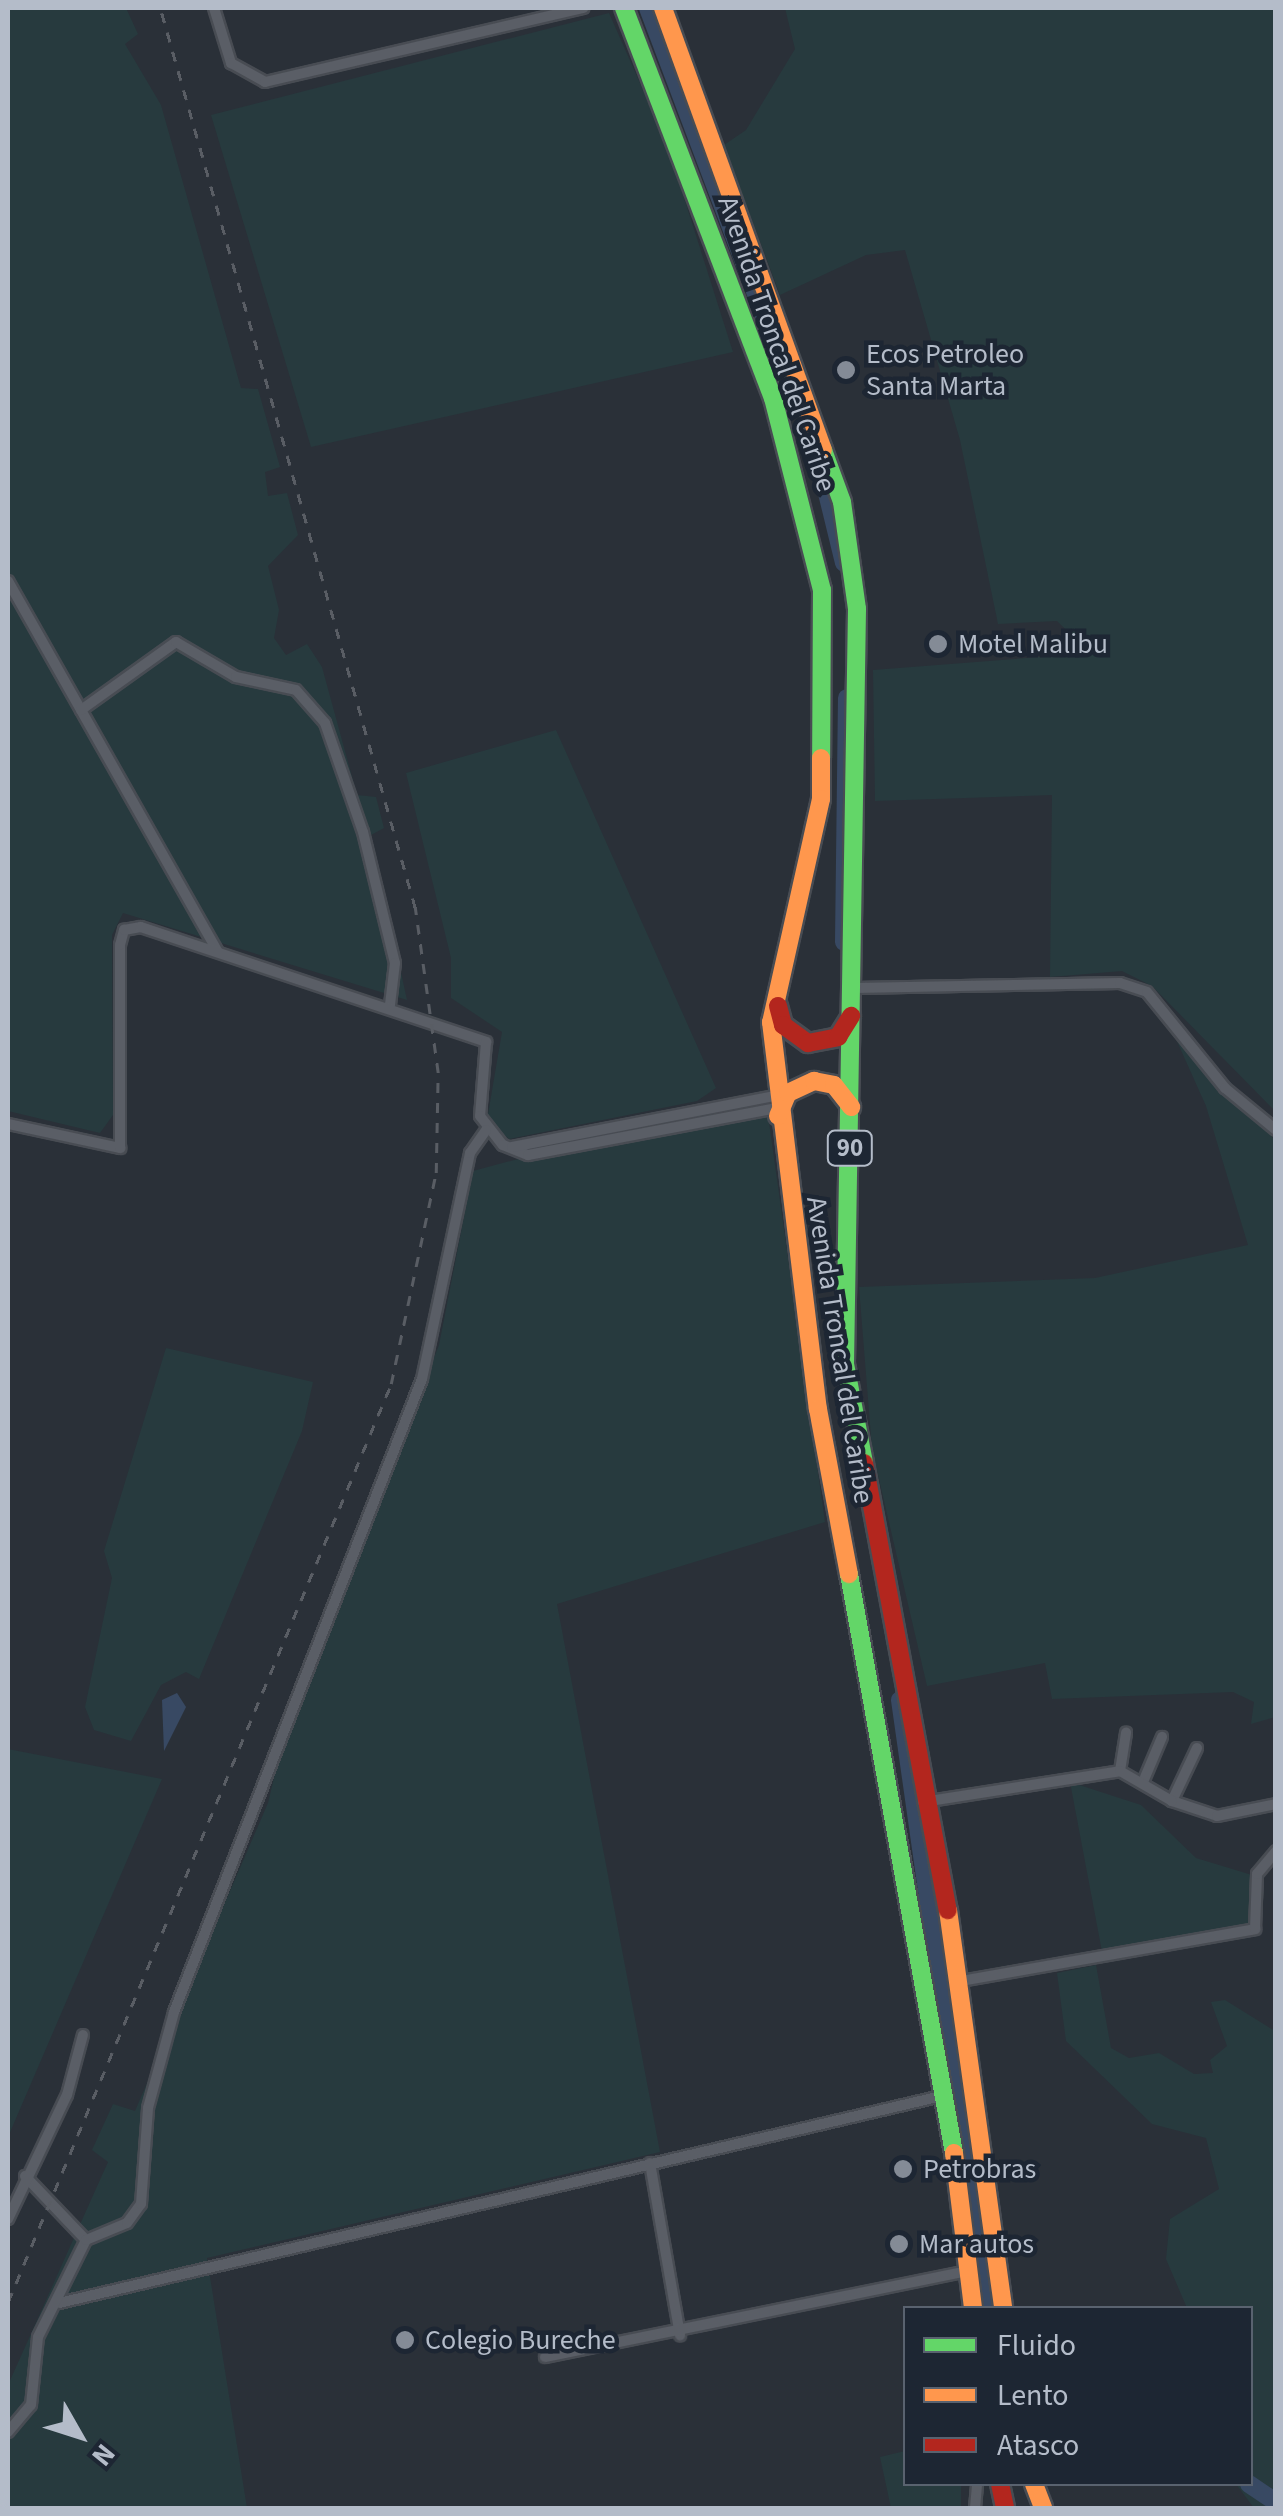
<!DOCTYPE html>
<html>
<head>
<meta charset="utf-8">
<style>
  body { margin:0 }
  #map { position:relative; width:1283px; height:2516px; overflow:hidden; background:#2a3038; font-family:"Source Sans 3",sans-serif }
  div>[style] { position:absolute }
  .green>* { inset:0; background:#273a3e }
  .water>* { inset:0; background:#384963 }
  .river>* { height:18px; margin:-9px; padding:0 9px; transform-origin:9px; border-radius:9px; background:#384963 }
  .roads { filter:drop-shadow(2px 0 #484c53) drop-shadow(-2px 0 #484c53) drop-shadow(0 2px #484c53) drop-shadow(0 -2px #484c53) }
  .street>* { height:10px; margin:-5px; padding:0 5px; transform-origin:5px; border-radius:5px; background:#5a5e66 }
  .fast>* { height:18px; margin:-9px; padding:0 9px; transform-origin:9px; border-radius:9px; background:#63d668 }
  .slow>* { height:18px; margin:-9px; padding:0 9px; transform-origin:9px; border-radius:9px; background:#ff974d }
  .jam>* { height:18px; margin:-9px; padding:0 9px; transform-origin:9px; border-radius:9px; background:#b3261e }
  .rail>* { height:2.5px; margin-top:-1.25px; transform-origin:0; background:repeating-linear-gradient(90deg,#595d64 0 10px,transparent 0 20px) }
  .dots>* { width:28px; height:28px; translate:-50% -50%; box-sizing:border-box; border:5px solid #1d2633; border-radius:50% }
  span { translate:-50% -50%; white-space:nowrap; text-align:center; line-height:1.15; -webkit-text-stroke:9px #1d2633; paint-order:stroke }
  .shield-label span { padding:2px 8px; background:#1d2633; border:2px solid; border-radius:8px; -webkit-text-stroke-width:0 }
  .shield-label { font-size:25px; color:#b4bcc9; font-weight:700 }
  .street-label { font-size:28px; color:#b4bcc9 }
  .poi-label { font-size:28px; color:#b4bcc9 }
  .left { translate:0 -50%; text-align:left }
  .frame { position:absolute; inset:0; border:10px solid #b4bcc9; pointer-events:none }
  .legend { position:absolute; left:903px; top:2306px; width:350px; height:180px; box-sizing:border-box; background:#1d2633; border:2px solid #59626f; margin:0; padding:12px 18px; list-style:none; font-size:30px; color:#b4bcc9 }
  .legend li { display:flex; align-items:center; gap:20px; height:50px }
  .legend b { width:50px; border:2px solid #59626f }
  .north { position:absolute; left:30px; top:2386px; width:100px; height:100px; -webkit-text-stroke:8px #1d2633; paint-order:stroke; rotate:129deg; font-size:28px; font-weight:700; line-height:40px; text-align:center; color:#b4bcc9 }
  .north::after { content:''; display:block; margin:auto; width:35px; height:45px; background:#b4bcc9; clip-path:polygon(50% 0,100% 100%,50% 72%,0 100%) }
</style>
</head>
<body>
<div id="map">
  <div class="green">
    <i style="clip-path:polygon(8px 8px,126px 8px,138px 34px,125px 44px,161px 105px,241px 388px,258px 389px,280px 467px,265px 472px,268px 496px,287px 493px,298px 535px,268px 566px,279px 610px,274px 638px,286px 655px,307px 644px,322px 667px,357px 795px,376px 797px,384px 828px,371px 835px,407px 1000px,123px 913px,112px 935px,113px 1115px,100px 1133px,8px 1111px)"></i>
    <i style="clip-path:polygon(785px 8px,1275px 8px,1275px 1111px,1152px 986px,1122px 971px,1050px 977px,1052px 795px,875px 801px,873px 670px,1090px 653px,1057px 621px,998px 624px,960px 440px,905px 250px,866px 255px,780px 295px,724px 145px,746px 130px,795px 49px)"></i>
    <i style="clip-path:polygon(609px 13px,667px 144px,733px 352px,311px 447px,211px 115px)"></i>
    <i style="clip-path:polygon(556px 730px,716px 1088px,697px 1101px,509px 1139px,487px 1120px,502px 1032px,451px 998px,451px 958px,406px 773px)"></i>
    <i style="clip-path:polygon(1171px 1028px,1275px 1140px,1275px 1717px,1251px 1724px,1254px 1702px,1233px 1692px,1052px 1699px,1045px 1663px,927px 1686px,872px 1449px,859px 1287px,1095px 1278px,1248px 1245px,1206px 1106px)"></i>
    <i style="clip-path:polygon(686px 1114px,768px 1115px,825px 1522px,557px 1604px,660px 2152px,207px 2258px,247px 2508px,8px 2508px,8px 2385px,108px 2162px,92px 2150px,113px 2104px,135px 2111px,268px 1803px,284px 1736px,439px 1345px,473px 1171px)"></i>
    <i style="clip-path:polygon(166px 1348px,313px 1382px,302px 1431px,199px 1679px,186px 1672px,161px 1685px,131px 1741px,94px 1730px,85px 1707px,112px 1578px,104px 1551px)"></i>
    <i style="clip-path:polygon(8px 1749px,162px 1779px,8px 2137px)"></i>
    <i style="clip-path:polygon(1070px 1782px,1141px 1805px,1196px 1858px,1252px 1875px,1250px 1932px,1103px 1957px)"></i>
    <i style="clip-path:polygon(1096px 1965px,1111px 2048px,1129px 2058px,1159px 2053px,1194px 2074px,1213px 2073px,1210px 2060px,1227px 2046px,1211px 2002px,1225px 2000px,1275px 2031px,1275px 2508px,1254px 2508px,1236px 2484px,1250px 2484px,1250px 2308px,1187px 2308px,1166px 2259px,1170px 2219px,1219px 2189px,1206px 2138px,1152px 2124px,1066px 2041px,1057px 1973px)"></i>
    <i style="clip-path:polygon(905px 2451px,906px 2484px,961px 2484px,961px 2508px,891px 2508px,880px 2457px)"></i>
  </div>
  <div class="water">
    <i style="clip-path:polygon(177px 1693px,186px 1707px,164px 1751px,162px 1700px)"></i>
  </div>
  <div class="river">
    <i style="left:648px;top:8px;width:379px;rotate:69.3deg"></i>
    <i style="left:817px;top:452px;width:114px;rotate:76.3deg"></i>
    <i style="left:844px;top:942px;width:244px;rotate:-89.3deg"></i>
    <i style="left:900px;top:1700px;width:614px;rotate:81.95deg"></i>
    <i style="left:1249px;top:2484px;width:32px;rotate:34deg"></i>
  </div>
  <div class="roads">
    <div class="street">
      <i style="left:214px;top:8px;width:58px;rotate:72.8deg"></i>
      <i style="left:231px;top:63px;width:39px;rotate:29deg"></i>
      <i style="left:265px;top:82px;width:327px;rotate:-13.1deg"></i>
      <i style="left:8px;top:581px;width:425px;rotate:60.5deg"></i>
      <i style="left:81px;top:710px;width:117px;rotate:-35.6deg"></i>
      <i style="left:176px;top:642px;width:69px;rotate:30.3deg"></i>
      <i style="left:236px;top:677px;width:61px;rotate:12.2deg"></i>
      <i style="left:296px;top:690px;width:44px;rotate:48.7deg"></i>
      <i style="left:325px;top:723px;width:115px;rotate:70.8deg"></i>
      <i style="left:363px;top:832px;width:135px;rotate:76.3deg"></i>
      <i style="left:395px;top:963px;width:42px;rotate:96.8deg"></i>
      <i style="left:855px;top:988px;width:265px;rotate:-1.1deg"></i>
      <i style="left:1120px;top:983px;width:28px;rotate:18deg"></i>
      <i style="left:1147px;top:992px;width:124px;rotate:50.9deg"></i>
      <i style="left:1225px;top:1088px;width:66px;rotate:39.5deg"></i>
      <i style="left:8px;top:1124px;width:115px;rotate:12.1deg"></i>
      <i style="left:120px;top:1148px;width:203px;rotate:-90deg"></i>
      <i style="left:120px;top:945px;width:16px;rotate:-75deg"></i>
      <i style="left:124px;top:930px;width:17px;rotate:-10deg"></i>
      <i style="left:141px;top:927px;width:364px;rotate:18.4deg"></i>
      <i style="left:486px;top:1042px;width:74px;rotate:94.6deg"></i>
      <i style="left:480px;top:1116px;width:37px;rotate:52deg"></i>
      <i style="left:503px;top:1145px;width:27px;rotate:22deg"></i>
      <i style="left:528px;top:1155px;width:252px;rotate:-10.7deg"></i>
      <i style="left:512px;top:1147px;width:268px;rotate:-11deg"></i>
      <i style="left:1197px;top:1748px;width:59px;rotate:115.3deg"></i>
      <i style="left:1172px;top:1801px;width:47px;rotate:18.4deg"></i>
      <i style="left:1217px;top:1816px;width:60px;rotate:-11.5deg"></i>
      <i style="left:1120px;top:1771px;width:39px;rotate:-81deg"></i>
      <i style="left:1143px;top:1782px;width:49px;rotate:-67.1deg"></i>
      <i style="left:923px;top:1802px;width:199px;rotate:-8.9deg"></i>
      <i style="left:1120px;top:1771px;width:60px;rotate:30deg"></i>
      <i style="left:961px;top:1981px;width:299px;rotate:-10deg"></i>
      <i style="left:1255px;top:1929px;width:55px;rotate:-87.9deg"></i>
      <i style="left:1257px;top:1874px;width:30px;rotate:-50deg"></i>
      <i style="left:650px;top:2163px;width:175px;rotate:80.1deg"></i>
      <i style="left:25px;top:2176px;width:88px;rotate:46.4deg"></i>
      <i style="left:8px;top:2219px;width:137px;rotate:-64.6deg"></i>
      <i style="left:67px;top:2095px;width:62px;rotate:-75.1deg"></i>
      <i style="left:59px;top:2303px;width:911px;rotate:-13.2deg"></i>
      <i style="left:545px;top:2357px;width:432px;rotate:-11.5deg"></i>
      <i style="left:8px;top:2432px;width:35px;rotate:-50deg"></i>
      <i style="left:31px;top:2405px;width:68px;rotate:-84.1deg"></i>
      <i style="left:38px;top:2337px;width:108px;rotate:-63.7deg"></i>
      <i style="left:86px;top:2240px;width:44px;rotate:-22.5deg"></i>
      <i style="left:127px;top:2223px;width:24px;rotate:-54deg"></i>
      <i style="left:141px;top:2204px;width:96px;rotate:-85.8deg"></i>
      <i style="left:148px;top:2108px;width:99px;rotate:-74.8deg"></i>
      <i style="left:174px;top:2012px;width:680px;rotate:-68.61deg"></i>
      <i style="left:422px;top:1379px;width:231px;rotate:-78deg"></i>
      <i style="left:470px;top:1153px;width:28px;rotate:-55deg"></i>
      <i style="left:975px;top:2508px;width:24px;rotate:-85deg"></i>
    </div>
    <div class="fast">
      <i style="left:624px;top:8px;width:417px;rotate:69.1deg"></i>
      <i style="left:773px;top:398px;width:198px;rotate:75.7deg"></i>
      <i style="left:822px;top:590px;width:168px;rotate:90.3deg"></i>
      <i style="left:823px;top:450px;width:55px;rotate:69.9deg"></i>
      <i style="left:842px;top:502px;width:108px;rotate:82deg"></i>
      <i style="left:857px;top:609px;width:755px;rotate:90.91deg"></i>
      <i style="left:845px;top:1364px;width:101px;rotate:79.1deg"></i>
      <i style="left:849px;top:1574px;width:588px;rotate:79.72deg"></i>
    </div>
    <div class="slow">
      <i style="left:663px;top:8px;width:470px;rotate:70.1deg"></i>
      <i style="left:821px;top:758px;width:41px;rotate:90deg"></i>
      <i style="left:821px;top:799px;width:229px;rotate:102.6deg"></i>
      <i style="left:771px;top:1022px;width:390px;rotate:83.1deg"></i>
      <i style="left:818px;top:1409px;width:168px;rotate:79.4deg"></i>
      <i style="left:778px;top:1116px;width:25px;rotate:-67deg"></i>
      <i style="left:788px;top:1093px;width:29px;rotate:-25deg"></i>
      <i style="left:814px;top:1081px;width:20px;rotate:11deg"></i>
      <i style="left:834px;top:1085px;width:28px;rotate:52deg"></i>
      <i style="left:948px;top:1910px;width:402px;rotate:82.1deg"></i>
      <i style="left:954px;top:2153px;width:156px;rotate:83deg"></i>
      <i style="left:1034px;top:2484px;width:26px;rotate:69deg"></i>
    </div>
    <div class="jam">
      <i style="left:778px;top:1006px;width:20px;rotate:75deg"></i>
      <i style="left:783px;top:1025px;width:31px;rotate:36deg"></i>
      <i style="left:808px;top:1043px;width:31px;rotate:-11deg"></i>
      <i style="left:838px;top:1037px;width:25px;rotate:-58deg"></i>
      <i style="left:864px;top:1463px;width:455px;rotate:79.4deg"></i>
      <i style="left:1000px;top:2484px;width:25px;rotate:78deg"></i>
    </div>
  </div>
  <div class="rail">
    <i style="left:8px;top:2302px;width:995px;rotate:-67.35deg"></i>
    <i style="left:391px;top:1384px;width:216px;rotate:-78deg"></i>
    <i style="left:436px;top:1173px;width:100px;rotate:-88.9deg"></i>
    <i style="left:438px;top:1073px;width:167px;rotate:-97.9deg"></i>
    <i style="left:415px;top:908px;width:935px;rotate:-105.82deg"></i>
  </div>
  <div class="dots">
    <i style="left:846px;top:370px;background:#848b96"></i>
    <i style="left:938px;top:644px;background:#848b96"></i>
    <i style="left:903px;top:2169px;background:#848b96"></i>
    <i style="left:899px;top:2244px;background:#848b96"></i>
    <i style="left:405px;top:2340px;background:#848b96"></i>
  </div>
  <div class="shield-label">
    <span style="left:850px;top:1148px">90</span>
  </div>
  <div class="street-label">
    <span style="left:777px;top:344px;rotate:71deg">Avenida Troncal del Caribe</span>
    <span style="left:840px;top:1350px;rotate:81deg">Avenida Troncal del Caribe</span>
  </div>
  <div class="poi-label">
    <span class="left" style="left:866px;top:370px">Ecos Petroleo<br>Santa Marta</span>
    <span class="left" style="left:958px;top:644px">Motel Malibu</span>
    <span class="left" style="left:923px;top:2169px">Petrobras</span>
    <span class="left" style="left:919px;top:2244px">Mar autos</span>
    <span class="left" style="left:425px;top:2340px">Colegio Bureche</span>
  </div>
  <div class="frame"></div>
  <ul class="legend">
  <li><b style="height:12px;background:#63d668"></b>Fluido</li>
  <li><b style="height:12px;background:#ff974d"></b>Lento</li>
  <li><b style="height:12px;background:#b3261e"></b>Atasco</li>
  </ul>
  <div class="north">N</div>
</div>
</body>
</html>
